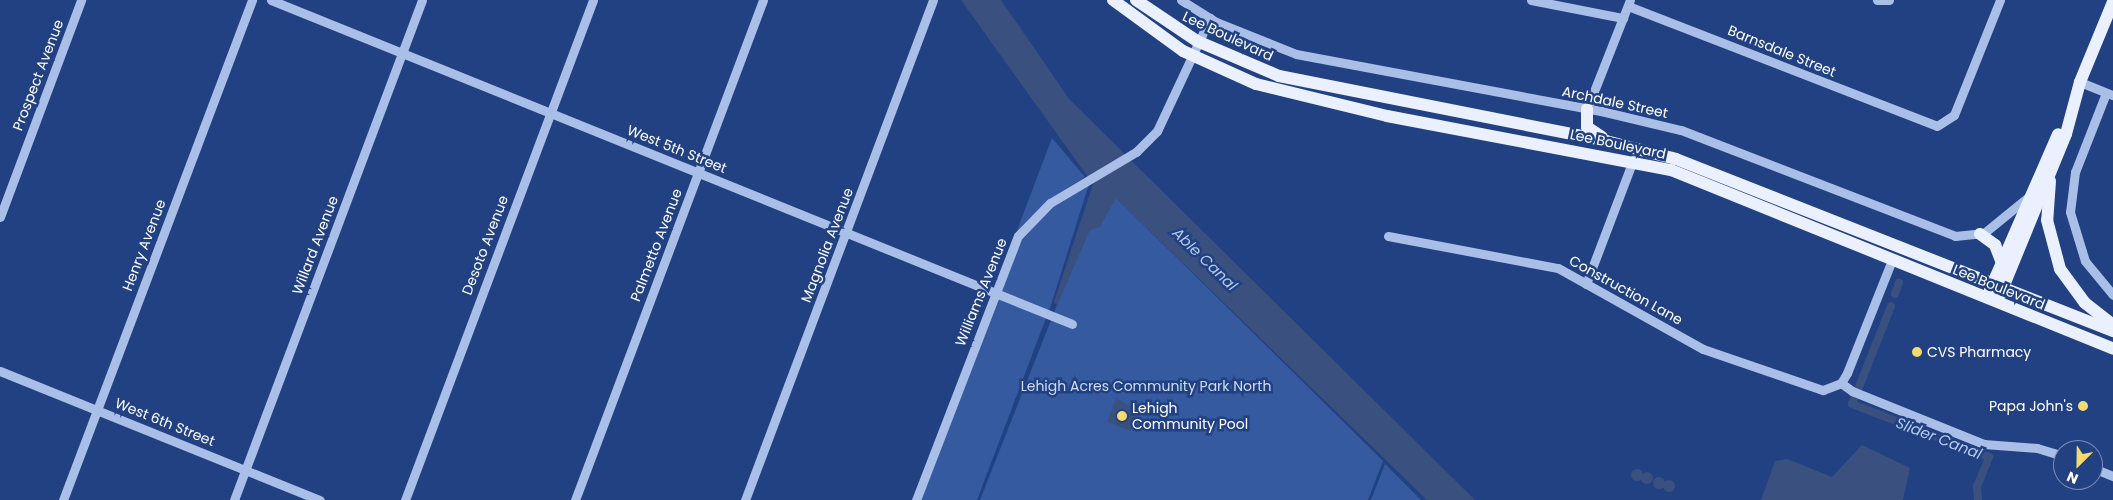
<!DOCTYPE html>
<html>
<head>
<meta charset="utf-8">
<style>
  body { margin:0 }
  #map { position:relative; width:2113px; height:500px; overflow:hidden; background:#224182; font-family:Poppins,sans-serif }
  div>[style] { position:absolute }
  .green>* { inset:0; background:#365aa0 }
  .water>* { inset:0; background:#3a5180 }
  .round { border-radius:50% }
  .canal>* { height:8px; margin:-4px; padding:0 4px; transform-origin:4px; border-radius:4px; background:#3a5180 }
  .minor>* { height:9px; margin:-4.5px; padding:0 4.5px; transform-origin:4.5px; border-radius:4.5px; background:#a9bfe8 }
  .major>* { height:12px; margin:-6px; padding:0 6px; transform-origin:6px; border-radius:6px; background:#ebf0fe }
  .dots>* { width:14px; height:14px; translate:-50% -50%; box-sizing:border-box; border:2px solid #224182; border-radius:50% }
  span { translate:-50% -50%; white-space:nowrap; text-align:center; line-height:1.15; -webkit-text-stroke:5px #224182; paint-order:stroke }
  .street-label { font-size:14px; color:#fff }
  .poi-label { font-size:14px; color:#fff }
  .left { translate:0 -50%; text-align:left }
  .right { translate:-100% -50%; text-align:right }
  .park-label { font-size:14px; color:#ccdbf6 }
  .water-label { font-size:15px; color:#b4c9ef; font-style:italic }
  .north { position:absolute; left:2053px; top:440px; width:50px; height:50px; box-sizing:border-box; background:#224182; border:1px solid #7a8db4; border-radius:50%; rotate:203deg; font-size:14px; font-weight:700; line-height:20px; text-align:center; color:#fff }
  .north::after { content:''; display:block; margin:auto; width:18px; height:22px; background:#f4db6b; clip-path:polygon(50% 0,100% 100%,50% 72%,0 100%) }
</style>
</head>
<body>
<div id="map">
  <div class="green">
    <i style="clip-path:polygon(1052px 138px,1085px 177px,1048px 200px,1016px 233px)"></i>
    <i style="clip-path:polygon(1089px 184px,1051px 305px,977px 500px,920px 500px,1017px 246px,1052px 206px)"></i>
    <i style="clip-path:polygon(1104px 186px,1383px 461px,1368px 500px,980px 500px)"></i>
    <i style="clip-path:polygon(1385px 464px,1421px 500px,1371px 500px)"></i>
  </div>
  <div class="water">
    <i style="clip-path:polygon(961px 0,1001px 0,1069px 99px,1475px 500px,1427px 500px,1116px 198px,1100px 227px,1090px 230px,1057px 306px,1054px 302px,1093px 184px)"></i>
    <i style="clip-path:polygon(1116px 398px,1138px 411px,1131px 431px,1107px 422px)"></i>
    <i style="clip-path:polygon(1862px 445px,1910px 468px,1903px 500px,1761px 500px,1775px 461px,1787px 459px,1832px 477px)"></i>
    <i class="round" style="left:1631px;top:469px;width:12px;height:12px"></i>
    <i class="round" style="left:1641px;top:472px;width:12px;height:12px"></i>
    <i class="round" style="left:1653px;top:477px;width:12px;height:12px"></i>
    <i class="round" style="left:1663px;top:480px;width:12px;height:12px"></i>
  </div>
  <div class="canal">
    <i style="left:1895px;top:294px;width:12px;rotate:-70deg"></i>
    <i style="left:1859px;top:387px;width:87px;rotate:-68.4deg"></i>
    <i style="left:1854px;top:399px;width:5px;rotate:112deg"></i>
    <i style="left:1852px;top:404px;width:147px;rotate:21.1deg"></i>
    <i style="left:1989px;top:457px;width:31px;rotate:112deg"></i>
    <i style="left:1977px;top:486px;width:14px;rotate:86deg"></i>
  </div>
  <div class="minor">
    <i style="left:271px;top:0;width:864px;rotate:22.02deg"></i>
    <i style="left:1181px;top:0;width:41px;rotate:32.2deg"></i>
    <i style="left:1216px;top:22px;width:86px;rotate:21.8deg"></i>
    <i style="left:1296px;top:54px;width:310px;rotate:10.6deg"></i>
    <i style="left:1601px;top:111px;width:82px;rotate:13.4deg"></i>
    <i style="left:1681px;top:130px;width:294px;rotate:21.1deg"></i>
    <i style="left:1955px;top:236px;width:29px;rotate:-6deg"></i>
    <i style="left:1984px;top:233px;width:55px;rotate:-39.1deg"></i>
    <i style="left:1531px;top:0;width:94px;rotate:11.1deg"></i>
    <i style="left:1877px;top:0;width:12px"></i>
    <i style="left:1628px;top:6px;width:331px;rotate:21.2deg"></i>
    <i style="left:1937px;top:126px;width:20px;rotate:-33deg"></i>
    <i style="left:1954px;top:115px;width:124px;rotate:-68.2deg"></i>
    <i style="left:2080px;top:82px;width:35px;rotate:22deg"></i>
    <i style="left:2106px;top:93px;width:85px;rotate:111.4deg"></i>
    <i style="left:2075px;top:172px;width:40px;rotate:97.1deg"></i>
    <i style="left:2070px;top:212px;width:51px;rotate:73deg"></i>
    <i style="left:2085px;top:261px;width:44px;rotate:50.5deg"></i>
    <i style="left:1587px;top:109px;width:117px;rotate:-68.5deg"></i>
    <i style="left:0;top:217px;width:232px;rotate:-69.5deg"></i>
    <i style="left:1388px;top:236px;width:173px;rotate:10.7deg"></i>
    <i style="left:1558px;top:268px;width:166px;rotate:29.2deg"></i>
    <i style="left:1703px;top:349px;width:127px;rotate:18.9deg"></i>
    <i style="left:1823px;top:390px;width:19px;rotate:-21deg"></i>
    <i style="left:1841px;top:383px;width:12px;rotate:-59deg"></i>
    <i style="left:1847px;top:373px;width:122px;rotate:-68.3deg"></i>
    <i style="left:1586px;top:284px;width:133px;rotate:-69.2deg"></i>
    <i style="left:0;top:371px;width:345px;rotate:22deg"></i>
    <i style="left:1841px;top:383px;width:14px;rotate:36deg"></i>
    <i style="left:1852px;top:391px;width:142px;rotate:21.9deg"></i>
    <i style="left:1984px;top:444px;width:53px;rotate:4.3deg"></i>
    <i style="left:2037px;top:448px;width:27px;rotate:17deg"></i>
    <i style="left:2093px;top:468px;width:22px;rotate:22deg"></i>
    <i style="left:63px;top:500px;width:535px;rotate:-69.29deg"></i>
    <i style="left:234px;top:500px;width:534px;rotate:-69.39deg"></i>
    <i style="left:405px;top:500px;width:534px;rotate:-69.39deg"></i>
    <i style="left:575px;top:500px;width:534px;rotate:-69.39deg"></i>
    <i style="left:745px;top:500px;width:534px;rotate:-69.39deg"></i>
    <i style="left:916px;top:500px;width:283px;rotate:-68.9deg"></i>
    <i style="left:1018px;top:236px;width:46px;rotate:-45.9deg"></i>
    <i style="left:1050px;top:203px;width:100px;rotate:-30.7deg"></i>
    <i style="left:1136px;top:152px;width:30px;rotate:-45deg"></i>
    <i style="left:1157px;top:131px;width:125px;rotate:-64.9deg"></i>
  </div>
  <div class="major">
    <i style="left:1113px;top:0;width:87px;rotate:36.1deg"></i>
    <i style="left:1183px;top:51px;width:80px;rotate:24.3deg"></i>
    <i style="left:1256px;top:84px;width:135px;rotate:13.7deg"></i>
    <i style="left:1387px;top:116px;width:289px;rotate:10.8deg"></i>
    <i style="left:1671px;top:170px;width:477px;rotate:22deg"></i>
    <i style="left:1136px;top:0;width:73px;rotate:33.9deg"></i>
    <i style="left:1197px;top:41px;width:89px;rotate:23.1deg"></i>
    <i style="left:1279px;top:76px;width:333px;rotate:11.2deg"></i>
    <i style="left:1606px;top:141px;width:72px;rotate:14.4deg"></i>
    <i style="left:1676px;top:159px;width:470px;rotate:21.5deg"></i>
    <i style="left:1587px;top:109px;width:18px;rotate:90deg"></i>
    <i style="left:1587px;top:127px;width:18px;rotate:34deg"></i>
    <i style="left:2050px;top:181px;width:39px;rotate:94deg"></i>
    <i style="left:2047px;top:220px;width:51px;rotate:75.1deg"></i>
    <i style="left:2060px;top:269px;width:42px;rotate:53.7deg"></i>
    <i style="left:2085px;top:303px;width:36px;rotate:38deg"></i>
    <i style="left:1980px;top:234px;width:19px;rotate:36deg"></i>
    <i style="left:1995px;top:245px;width:17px;rotate:69deg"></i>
    <i style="left:1990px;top:290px;width:170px;rotate:-66.4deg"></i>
    <i style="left:2000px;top:295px;width:174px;rotate:-67.7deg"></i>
    <i style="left:2066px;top:134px;width:54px;rotate:-74.9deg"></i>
    <i style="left:2080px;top:82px;width:87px;rotate:-67.6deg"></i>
  </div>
  <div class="dots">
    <i style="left:1917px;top:352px;background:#f4db6b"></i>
    <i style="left:2083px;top:406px;background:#f4db6b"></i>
    <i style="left:1122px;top:416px;background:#f4db6b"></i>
  </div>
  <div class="street-label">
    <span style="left:1228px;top:36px;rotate:25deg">Lee Boulevard</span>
    <span style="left:1782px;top:51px;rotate:22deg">Barnsdale Street</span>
    <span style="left:38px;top:75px;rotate:-69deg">Prospect Avenue</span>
    <span style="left:1615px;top:102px;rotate:12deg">Archdale Street</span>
    <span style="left:1618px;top:144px;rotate:12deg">Lee Boulevard</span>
    <span style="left:677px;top:149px;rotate:22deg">West 5th Street</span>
    <span style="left:144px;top:245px;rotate:-69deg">Henry Avenue</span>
    <span style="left:315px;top:245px;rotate:-69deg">Willard Avenue</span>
    <span style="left:485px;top:245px;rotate:-69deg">Desoto Avenue</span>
    <span style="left:656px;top:245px;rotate:-69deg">Palmetto Avenue</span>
    <span style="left:827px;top:245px;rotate:-69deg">Magnolia Avenue</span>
    <span style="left:1999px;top:287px;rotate:22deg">Lee Boulevard</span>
    <span style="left:1626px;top:290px;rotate:29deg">Construction Lane</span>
    <span style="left:981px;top:292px;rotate:-68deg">Williams Avenue</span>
    <span style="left:165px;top:422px;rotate:22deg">West 6th Street</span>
  </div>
  <div class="poi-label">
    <span class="left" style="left:1927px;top:352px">CVS Pharmacy</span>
    <span class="right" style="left:2073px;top:406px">Papa John's</span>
    <span class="left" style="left:1132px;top:416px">Lehigh<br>Community Pool</span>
  </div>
  <div class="park-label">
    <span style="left:1146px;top:386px">Lehigh Acres Community Park North</span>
  </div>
  <div class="water-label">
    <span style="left:1205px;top:259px;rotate:44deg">Able Canal</span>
    <span style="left:1939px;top:438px;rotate:21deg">Slider Canal</span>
  </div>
  <div class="north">N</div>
</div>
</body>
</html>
